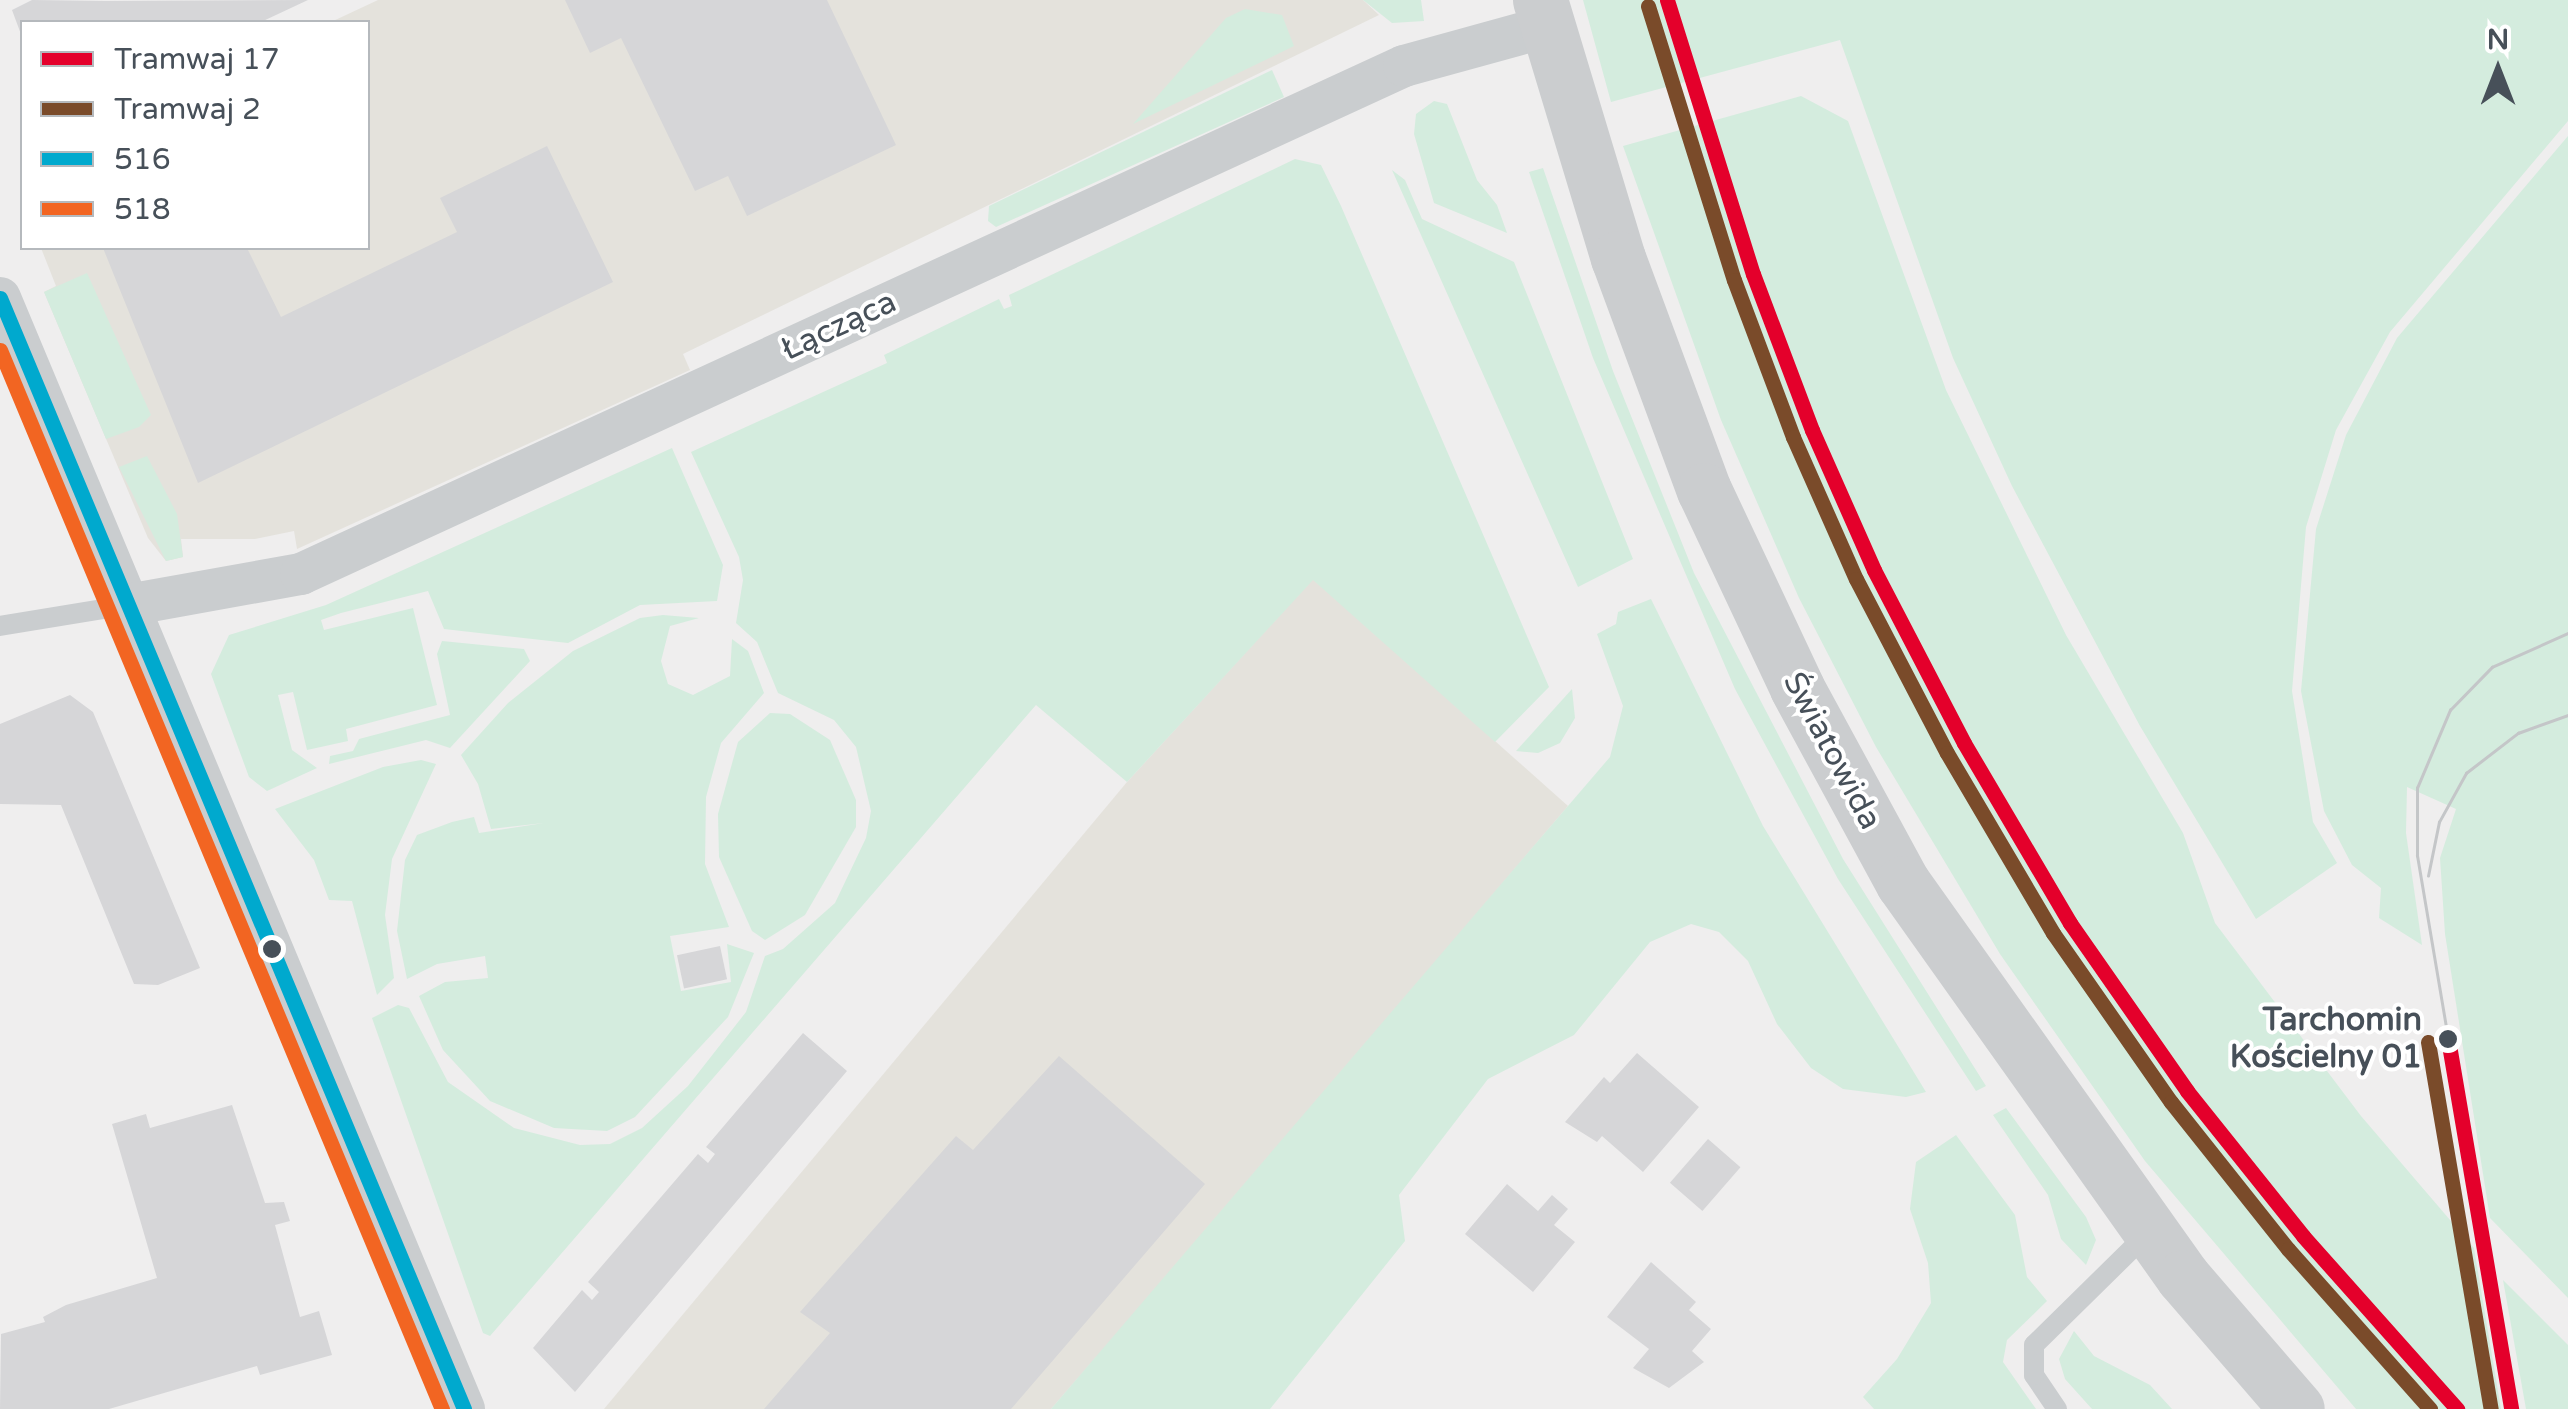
<!DOCTYPE html>
<html>
<head>
<meta charset="utf-8">
<style>
  body { margin:0 }
  #map { position:relative; width:2568px; height:1409px; overflow:hidden; background:#efeeee; font-family:"Varela Round",sans-serif }
  div>[style] { position:absolute }
  .commercial>* { inset:0; background:#e4e2dc }
  .green>* { inset:0; background:#d4ecde }
  .building>* { inset:0; background:#d6d6d8; transform-origin:0 0 }
  .lane>* { height:20px; margin:-10px; padding:0 10px; transform-origin:10px; border-radius:10px; background:#cacdcf }
  .street>* { height:42px; margin:-21px; padding:0 21px; transform-origin:21px; border-radius:21px; background:#cacdcf }
  .secondary>* { height:55px; margin:-27.5px; padding:0 27.5px; transform-origin:27.5px; border-radius:27.5px; background:#cbcdcf }
  .tram>* { height:2.5px; margin:-1.25px; padding:0 1.25px; transform-origin:1.25px; border-radius:1.25px; background:#c4c6c8 }
  .bus-1>* { height:15px; margin:-7.5px; padding:0 7.5px; transform-origin:7.5px; border-radius:7.5px; background:#00a9ce }
  .bus-2>* { height:15px; margin:-7.5px; padding:0 7.5px; transform-origin:7.5px; border-radius:7.5px; background:#f26522 }
  .tram-1>* { height:15px; margin:-7.5px; padding:0 7.5px; transform-origin:7.5px; border-radius:7.5px; background:#e4002b }
  .tram-2>* { height:15px; margin:-7.5px; padding:0 7.5px; transform-origin:7.5px; border-radius:7.5px; background:#7a4b2a }
  .dots>* { width:28px; height:28px; translate:-50% -50%; box-sizing:border-box; border:5px solid #fff; border-radius:50% }
  span { translate:-50% -50%; white-space:nowrap; text-align:center; line-height:1.15; -webkit-text-stroke:8px #fff; paint-order:stroke }
  .street-label { font-size:32px; color:#475059 }
  .stop-label { font-size:32px; color:#475059; font-weight:700 }
  .right { translate:-100% -50%; text-align:right }
  .legend { position:absolute; left:20px; top:20px; width:350px; height:230px; box-sizing:border-box; background:#fff; border:2px solid #b5b9bd; margin:0; padding:12px 18px; list-style:none; font-size:30px; color:#475059 }
  .legend li { display:flex; align-items:center; gap:20px; height:50px }
  .legend b { width:50px; border:2px solid #b5b9bd }
  .north { position:absolute; left:2448px; top:20px; width:100px; height:100px; -webkit-text-stroke:8px #fff; paint-order:stroke; rotate:0deg; font-size:28px; font-weight:700; line-height:40px; text-align:center; color:#475059 }
  .north::after { content:''; display:block; margin:auto; width:35px; height:45px; background:#475059; clip-path:polygon(50% 0,100% 100%,50% 72%,0 100%) }
</style>
</head>
<body>
<div id="map">
  <div class="commercial">
    <i style="clip-path:polygon(378px 0,1363px 0,1379px 15px,683px 354px,690px 370px,297px 549px,294px 531px,255px 539px,181px 539px,183px 557px,166px 561px,148px 538px,44px 292px,56px 286px,41px 248px,368px 248px,368px 22px,331px 22px)"></i>
    <i style="clip-path:polygon(1313px 579px,1568px 806px,1244px 1187px,1051px 1409px,604px 1409px,1127px 782px)"></i>
  </div>
  <div class="green">
    <i style="clip-path:polygon(1363px 0,1421px 0,1424px 21px,1392px 23px)"></i>
    <i style="clip-path:polygon(1583px 0,2568px 0,2568px 121px,2390px 332px,2336px 430px,2306px 527px,2292px 691px,2313px 822px,2337px 863px,2256px 919px,2140px 726px,2012px 486px,1953px 358px,1840px 40px,1611px 102px)"></i>
    <i style="clip-path:polygon(1245px 9px,1282px 15px,1294px 46px,1133px 124px,1226px 18px)"></i>
    <i style="clip-path:polygon(1272px 70px,1284px 97px,996px 227px,988px 221px,989px 206px)"></i>
    <i style="clip-path:polygon(1801px 96px,1848px 121px,1946px 390px,2066px 635px,2183px 833px,2215px 923px,2361px 1116px,2474px 1248px,2501px 1409px,2356px 1409px,2145px 1161px,2000px 954px,1876px 747px,1799px 598px,1721px 420px,1623px 146px)"></i>
    <i style="clip-path:polygon(1434px 101px,1447px 104px,1477px 180px,1497px 205px,1507px 233px,1434px 203px,1414px 134px,1416px 114px)"></i>
    <i style="clip-path:polygon(2568px 136px,2568px 1298px,2490px 1218px,2445px 934px,2440px 858px,2456px 809px,2407px 787px,2406px 833px,2422px 945px,2379px 918px,2381px 888px,2352px 865px,2324px 811px,2301px 691px,2316px 529px,2346px 435px,2397px 338px)"></i>
    <i style="clip-path:polygon(1295px 159px,1321px 165px,1341px 206px,1549px 687px,1495px 742px,1313px 580px,1127px 782px,1036px 705px,490px 1336px,483px 1333px,372px 1018px,398px 1005px,409px 1008px,448px 1082px,514px 1128px,580px 1145px,610px 1144px,642px 1128px,688px 1086px,746px 1012px,765px 956px,783px 949px,835px 903px,866px 838px,871px 811px,856px 747px,834px 720px,778px 693px,757px 642px,736px 623px,743px 580px,739px 557px,691px 452px,887px 363px,884px 355px,999px 299px,1004px 309px,1012px 306px,1009px 295px)"></i>
    <i style="clip-path:polygon(1543px 168px,1613px 371px,1694px 573px,1843px 859px,1986px 1086px,1976px 1091px,1838px 879px,1735px 689px,1593px 358px,1529px 172px)"></i>
    <i style="clip-path:polygon(1392px 170px,1405px 180px,1422px 219px,1514px 262px,1633px 559px,1578px 587px)"></i>
    <i style="clip-path:polygon(87px 273px,151px 415px,139px 427px,106px 439px,44px 292px)"></i>
    <i style="clip-path:polygon(672px 448px,723px 565px,717px 601px,640px 605px,568px 643px,444px 629px,428px 591px,341px 613px,321px 620px,324px 630px,413px 608px,437px 705px,346px 729px,348px 741px,307px 750px,293px 692px,278px 695px,292px 750px,317px 768px,267px 791px,249px 777px,211px 674px,229px 635px,326px 605px)"></i>
    <i style="clip-path:polygon(147px 456px,177px 514px,183px 557px,166px 561px,119px 467px)"></i>
    <i style="clip-path:polygon(1651px 599px,1763px 826px,1926px 1092px,1906px 1097px,1843px 1089px,1811px 1068px,1777px 1024px,1748px 961px,1719px 932px,1691px 924px,1650px 942px,1574px 1035px,1488px 1079px,1399px 1195px,1405px 1241px,1270px 1409px,1051px 1409px,1610px 757px,1623px 706px,1597px 634px,1616px 624px,1618px 612px)"></i>
    <i style="clip-path:polygon(663px 615px,699px 618px,670px 626px,661px 661px,668px 684px,693px 695px,730px 676px,732px 639px,748px 651px,764px 693px,721px 743px,706px 797px,705px 864px,729px 927px,670px 936px,681px 991px,731px 982px,727px 944px,754px 953px,728px 1017px,635px 1117px,607px 1131px,554px 1128px,490px 1101px,443px 1050px,419px 996px,445px 982px,488px 978px,485px 956px,437px 964px,407px 979px,397px 931px,405px 860px,417px 835px,452px 822px,474px 817px,479px 833px,544px 823px,491px 829px,478px 784px,461px 755px,508px 703px,573px 651px,640px 618px)"></i>
    <i style="clip-path:polygon(442px 641px,524px 649px,530px 661px,450px 748px,426px 740px,329px 764px,330px 756px,353px 751px,359px 739px,450px 715px,437px 654px)"></i>
    <i style="clip-path:polygon(1572px 689px,1575px 718px,1560px 743px,1538px 753px,1516px 751px)"></i>
    <i style="clip-path:polygon(770px 713px,790px 714px,830px 740px,856px 800px,856px 827px,805px 915px,765px 940px,752px 931px,719px 857px,718px 814px,738px 742px)"></i>
    <i style="clip-path:polygon(421px 760px,436px 764px,392px 859px,385px 915px,394px 978px,377px 995px,352px 901px,329px 900px,314px 860px,275px 809px,383px 767px)"></i>
    <i style="clip-path:polygon(2006px 1108px,2086px 1217px,2096px 1240px,2086px 1265px,2061px 1239px,2048px 1195px,1993px 1115px)"></i>
    <i style="clip-path:polygon(1956px 1135px,2015px 1215px,2027px 1277px,2047px 1301px,2007px 1340px,2003px 1362px,2036px 1409px,1874px 1409px,1863px 1397px,1897px 1359px,1931px 1303px,1928px 1263px,1910px 1209px,1916px 1162px)"></i>
    <i style="clip-path:polygon(2503px 1280px,2568px 1345px,2568px 1409px,2526px 1409px)"></i>
    <i style="clip-path:polygon(2074px 1331px,2094px 1356px,2150px 1385px,2172px 1409px,2092px 1409px,2065px 1379px,2059px 1359px)"></i>
  </div>
  <div class="building">
    <i style="clip-path:polygon(32px 0,105px 1px,308px 0,261px 22px,22px 22px,22px 37px,12px 10px)"></i>
    <i style="clip-path:polygon(565px 0,827px 0,896px 145px,747px 216px,728px 176px,695px 191px,621px 38px,590px 53px)"></i>
    <i style="clip-path:polygon(547px 146px,613px 282px,198px 483px,103px 248px,247px 248px,281px 317px,457px 232px,440px 198px)"></i>
    <i style="clip-path:polygon(70px 695px,93px 712px,200px 968px,158px 985px,134px 984px,61px 805px,0 804px,0 724px)"></i>
    <i style="left:720px;top:946px;width:34px;height:44px;rotate:78deg"></i>
    <i style="clip-path:polygon(803px 1033px,847px 1071px,575px 1392px,533px 1348px,582px 1290px,592px 1300px,599px 1292px,588px 1282px,698px 1154px,708px 1163px,715px 1154px,706px 1147px)"></i>
    <i style="clip-path:polygon(1637px 1053px,1699px 1107px,1643px 1172px,1602px 1136px,1597px 1142px,1565px 1122px,1604px 1077px,1610px 1083px)"></i>
    <i style="clip-path:polygon(1059px 1056px,1205px 1184px,1011px 1409px,764px 1409px,830px 1333px,800px 1312px,956px 1136px,973px 1150px)"></i>
    <i style="clip-path:polygon(232px 1105px,265px 1203px,284px 1202px,290px 1221px,275px 1225px,300px 1317px,319px 1311px,332px 1355px,260px 1375px,257px 1366px,109px 1409px,0 1409px,1px 1334px,45px 1322px,43px 1317px,66px 1305px,157px 1278px,112px 1124px,146px 1114px,150px 1128px)"></i>
    <i style="left:1708px;top:1139px;width:43px;height:58px;rotate:41deg"></i>
    <i style="clip-path:polygon(1507px 1184px,1538px 1211px,1552px 1195px,1568px 1209px,1554px 1225px,1575px 1242px,1533px 1292px,1465px 1234px)"></i>
    <i style="clip-path:polygon(1651px 1262px,1696px 1302px,1689px 1310px,1711px 1329px,1692px 1351px,1704px 1362px,1669px 1388px,1633px 1368px,1649px 1349px,1607px 1317px)"></i>
  </div>
  <div class="lane">
    <i style="left:0;top:626px;width:130px;rotate:-9.3deg"></i>
    <i style="left:2057px;top:1409px;width:41px;rotate:-124.1deg"></i>
    <i style="left:2034px;top:1375px;width:30px;rotate:-90deg"></i>
    <i style="left:2034px;top:1345px;width:161px;rotate:-44.5deg"></i>
  </div>
  <div class="street">
    <i style="left:0;top:298px;width:1204px;rotate:67.33deg"></i>
    <i style="left:128px;top:605px;width:176px;rotate:-10.2deg"></i>
    <i style="left:301px;top:574px;width:1214px;rotate:-24.73deg"></i>
    <i style="left:1404px;top:66px;width:147px;rotate:-15.4deg"></i>
  </div>
  <div class="secondary">
    <i style="left:1540px;top:0;width:270px;rotate:73.2deg"></i>
    <i style="left:1618px;top:258px;width:247px;rotate:69.7deg"></i>
    <i style="left:1704px;top:490px;width:219px;rotate:64.8deg"></i>
    <i style="left:1797px;top:688px;width:222px;rotate:61.5deg"></i>
    <i style="left:1903px;top:883px;width:483px;rotate:54.6deg"></i>
    <i style="left:2183px;top:1277px;width:174px;rotate:49.2deg"></i>
  </div>
  <div class="tram">
    <i style="left:2428px;top:876px;width:55px;rotate:-78.5deg"></i>
    <i style="left:2439px;top:822px;width:56px;rotate:-61.1deg"></i>
    <i style="left:2466px;top:773px;width:66px;rotate:-37.6deg"></i>
    <i style="left:2518px;top:733px;width:53px;rotate:-19.8deg"></i>
    <i style="left:2448px;top:1039px;width:186px;rotate:-99.6deg"></i>
    <i style="left:2417px;top:856px;width:68px;rotate:-90deg"></i>
    <i style="left:2417px;top:788px;width:85px;rotate:-67.1deg"></i>
    <i style="left:2450px;top:710px;width:60px;rotate:-45.7deg"></i>
    <i style="left:2492px;top:667px;width:83px;rotate:-24.1deg"></i>
  </div>
  <div class="bus-1">
    <i style="left:0;top:298px;width:1204px;rotate:67.33deg"></i>
  </div>
  <div class="bus-2">
    <i style="left:0;top:350px;width:1148px;rotate:67.35deg"></i>
  </div>
  <div class="tram-1">
    <i style="left:1667px;top:0;width:287px;rotate:72.6deg"></i>
    <i style="left:1753px;top:274px;width:167px;rotate:69.3deg"></i>
    <i style="left:1812px;top:430px;width:153px;rotate:66.1deg"></i>
    <i style="left:1874px;top:570px;width:195px;rotate:62.5deg"></i>
    <i style="left:1964px;top:743px;width:209px;rotate:59.5deg"></i>
    <i style="left:2070px;top:923px;width:205px;rotate:55.1deg"></i>
    <i style="left:2187px;top:1091px;width:186px;rotate:51.3deg"></i>
    <i style="left:2303px;top:1236px;width:232px;rotate:48.3deg"></i>
    <i style="left:2448px;top:1039px;width:375px;rotate:80.3deg"></i>
  </div>
  <div class="tram-2">
    <i style="left:1648px;top:6px;width:287px;rotate:72.6deg"></i>
    <i style="left:1734px;top:280px;width:168px;rotate:69.4deg"></i>
    <i style="left:1793px;top:437px;width:155px;rotate:66.1deg"></i>
    <i style="left:1856px;top:579px;width:196px;rotate:62.4deg"></i>
    <i style="left:1947px;top:753px;width:209px;rotate:59.5deg"></i>
    <i style="left:2053px;top:933px;width:206px;rotate:55.1deg"></i>
    <i style="left:2171px;top:1102px;width:188px;rotate:51.5deg"></i>
    <i style="left:2288px;top:1249px;width:214px;rotate:48.4deg"></i>
    <i style="left:2428px;top:1042px;width:372px;rotate:80.3deg"></i>
  </div>
  <div class="dots">
    <i style="left:272px;top:949px;background:#475059"></i>
    <i style="left:2448px;top:1039px;background:#475059"></i>
  </div>
  <div class="street-label">
    <span style="left:839px;top:326px;rotate:-25deg">Łącząca</span>
    <span style="left:1832px;top:751px;rotate:62deg">Światowida</span>
  </div>
  <div class="stop-label">
    <span class="right" style="left:2422px;top:1039px">Tarchomin<br>Kościelny 01</span>
  </div>
  <ul class="legend">
  <li><b style="height:12px;background:#e4002b"></b>Tramwaj 17</li>
  <li><b style="height:12px;background:#7a4b2a"></b>Tramwaj 2</li>
  <li><b style="height:12px;background:#00a9ce"></b>516</li>
  <li><b style="height:12px;background:#f26522"></b>518</li>
  </ul>
  <div class="north">N</div>
</div>
</body>
</html>
